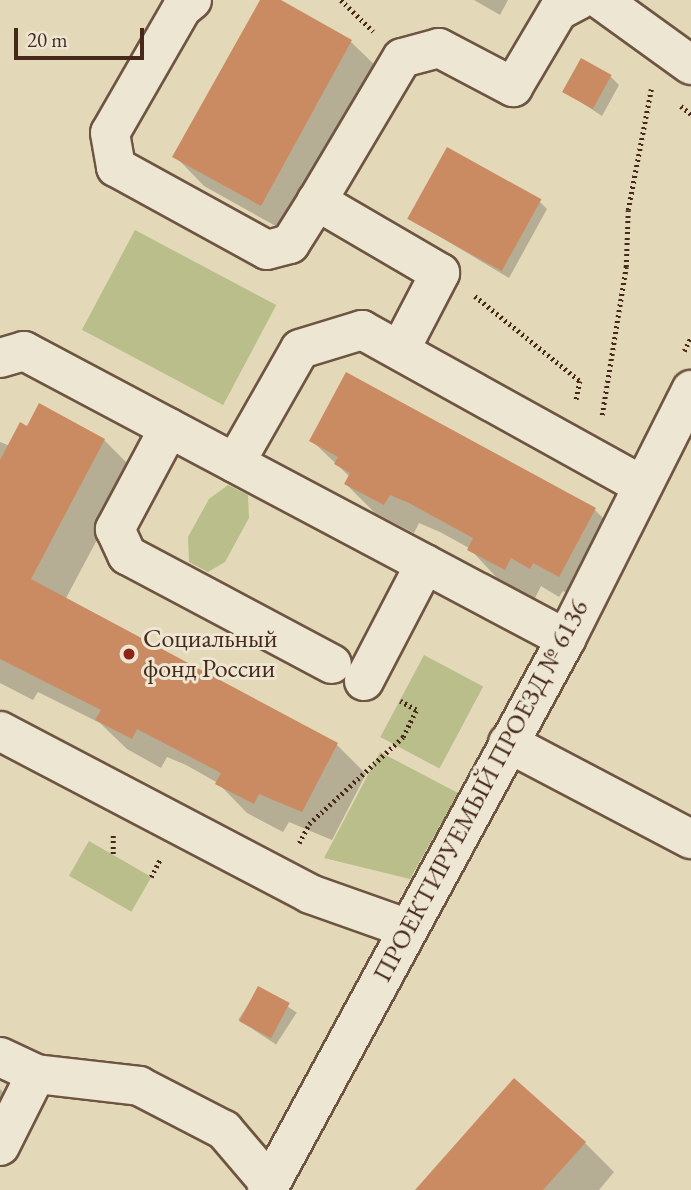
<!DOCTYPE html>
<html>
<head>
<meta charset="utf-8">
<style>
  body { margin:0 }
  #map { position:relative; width:691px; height:1190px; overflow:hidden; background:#e3d9b9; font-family:"EB Garamond",serif }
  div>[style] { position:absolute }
  .green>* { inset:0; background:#b9be8b; transform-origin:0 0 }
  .shadow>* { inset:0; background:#0003; transform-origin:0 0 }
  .building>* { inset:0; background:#cb8b62; transform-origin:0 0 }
  .path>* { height:4.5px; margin-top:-2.25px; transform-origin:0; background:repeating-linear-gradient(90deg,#47291a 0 2px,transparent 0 5.5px) }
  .roads { filter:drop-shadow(2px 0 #6e5542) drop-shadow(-2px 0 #6e5542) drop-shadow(0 2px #6e5542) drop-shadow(0 -2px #6e5542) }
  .minor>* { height:38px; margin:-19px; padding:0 19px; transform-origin:19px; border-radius:19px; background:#ede6d2 }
  .dots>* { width:19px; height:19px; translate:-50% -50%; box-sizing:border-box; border:4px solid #ede6d2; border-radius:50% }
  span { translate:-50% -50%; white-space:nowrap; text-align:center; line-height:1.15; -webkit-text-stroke:6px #ede6d2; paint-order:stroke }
  .poi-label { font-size:26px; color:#47291a }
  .left { translate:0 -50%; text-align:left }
  .street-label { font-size:26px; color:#47291a }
  .scale { position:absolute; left:14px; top:28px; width:130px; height:32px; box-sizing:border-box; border:4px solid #47291a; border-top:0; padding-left:9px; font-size:21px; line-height:24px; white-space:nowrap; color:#47291a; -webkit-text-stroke:5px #ede6d2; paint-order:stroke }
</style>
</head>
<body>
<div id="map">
  <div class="green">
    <i style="left:135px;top:230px;width:160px;height:113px;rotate:28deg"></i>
    <i style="clip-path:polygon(228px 485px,248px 495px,249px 518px,225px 562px,208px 572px,189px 562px,188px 537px,209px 499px)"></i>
    <i style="left:424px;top:655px;width:67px;height:93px;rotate:28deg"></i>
    <i style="clip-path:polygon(380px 752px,458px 793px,410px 879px,324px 858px)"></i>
    <i style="left:89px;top:841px;width:72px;height:40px;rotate:30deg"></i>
  </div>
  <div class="shadow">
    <i style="clip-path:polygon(262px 0,277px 0,351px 42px,381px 71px,290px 234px,204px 186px,175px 156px)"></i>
    <i style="clip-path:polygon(474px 0,508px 0,500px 15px)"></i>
    <i style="clip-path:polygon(611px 77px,619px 85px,602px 116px,564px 91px)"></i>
    <i style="clip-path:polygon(539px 201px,547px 209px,509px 278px,409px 218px)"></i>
    <i style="clip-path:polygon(28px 428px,104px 440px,134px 470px,65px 600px,337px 745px,366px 774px,332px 840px,289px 822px,283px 832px,247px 813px,218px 783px,186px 765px,167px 757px,161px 768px,127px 749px,100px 723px,38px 692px,33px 700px,0 683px,0 442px,10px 446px)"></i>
    <i style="clip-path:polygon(311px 440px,595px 510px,624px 539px,588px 605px,563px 591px,559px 597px,541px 586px,535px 598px,498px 579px,469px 548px,440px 532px,419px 523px,414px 533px,375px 513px,346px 484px,350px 477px)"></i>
    <i style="left:259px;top:988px;width:45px;height:38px;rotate:33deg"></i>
    <i style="clip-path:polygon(0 1089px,10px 1099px,0 1120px)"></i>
    <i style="clip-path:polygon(585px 1143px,614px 1172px,599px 1190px,418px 1190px)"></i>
  </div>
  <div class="building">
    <i style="clip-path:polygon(260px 0,281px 0,352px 40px,261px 206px,172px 157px)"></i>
    <i style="left:581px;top:58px;width:35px;height:39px;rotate:29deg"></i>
    <i style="left:447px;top:147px;width:108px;height:82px;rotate:29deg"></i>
    <i style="clip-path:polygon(346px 372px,596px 508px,559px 577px,533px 563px,530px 569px,511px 558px,505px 570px,467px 550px,473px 538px,409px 503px,390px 495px,384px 505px,344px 484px,350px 473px,334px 464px,338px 457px,309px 441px)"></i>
    <i style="clip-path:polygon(39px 403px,105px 439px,31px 579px,338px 743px,302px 812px,259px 794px,254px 804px,215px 784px,221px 773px,137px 729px,132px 739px,95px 720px,101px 710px,0 659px,0 460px,20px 422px,27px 426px)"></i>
    <i style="left:258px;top:986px;width:36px;height:40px;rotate:28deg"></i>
    <i style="clip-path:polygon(514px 1078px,586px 1142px,543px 1190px,415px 1190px)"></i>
  </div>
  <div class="path">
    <i style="left:341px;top:0;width:45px;rotate:44.1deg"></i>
    <i style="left:681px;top:106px;width:13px;rotate:39deg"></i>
    <i style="left:475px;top:296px;width:135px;rotate:39deg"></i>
    <i style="left:580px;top:381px;width:20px;rotate:101deg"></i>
    <i style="left:684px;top:351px;width:16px;rotate:-63deg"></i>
    <i style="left:602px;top:415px;width:150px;rotate:-80.8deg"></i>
    <i style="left:626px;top:267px;width:57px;rotate:-88deg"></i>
    <i style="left:628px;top:210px;width:123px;rotate:-79.2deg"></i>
    <i style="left:299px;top:843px;width:21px;rotate:-62deg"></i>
    <i style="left:309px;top:824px;width:128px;rotate:-42.8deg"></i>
    <i style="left:403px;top:737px;width:30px;rotate:-64deg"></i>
    <i style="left:416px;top:710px;width:18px;rotate:-151deg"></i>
    <i style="left:113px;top:854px;width:19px;rotate:-90deg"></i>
    <i style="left:151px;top:877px;width:20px;rotate:-63deg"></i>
  </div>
  <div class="roads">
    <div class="minor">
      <i style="left:192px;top:0;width:13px;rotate:141deg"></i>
      <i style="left:182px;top:8px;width:144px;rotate:119.9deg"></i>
      <i style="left:110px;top:133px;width:35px;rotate:80deg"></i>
      <i style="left:116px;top:167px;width:172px;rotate:28.8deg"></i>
      <i style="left:267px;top:250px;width:24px;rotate:-15deg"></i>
      <i style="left:290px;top:244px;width:51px;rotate:-57.9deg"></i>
      <i style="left:601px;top:0;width:111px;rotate:35.8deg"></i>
      <i style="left:400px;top:350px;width:87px;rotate:-62.5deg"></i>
      <i style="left:440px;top:273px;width:143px;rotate:-149.7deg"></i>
      <i style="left:317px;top:201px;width:166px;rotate:-59.3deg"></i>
      <i style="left:402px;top:58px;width:38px;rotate:-15deg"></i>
      <i style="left:439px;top:48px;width:84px;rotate:27.8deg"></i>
      <i style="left:513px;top:87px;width:88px;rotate:-59.4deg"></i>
      <i style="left:558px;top:11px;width:24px;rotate:-28deg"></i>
      <i style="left:0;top:358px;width:25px;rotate:-16deg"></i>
      <i style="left:24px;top:351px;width:614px;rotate:27.98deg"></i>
      <i style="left:169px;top:428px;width:115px;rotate:118.1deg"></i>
      <i style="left:115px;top:529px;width:29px;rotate:65deg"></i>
      <i style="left:127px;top:555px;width:232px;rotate:28deg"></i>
      <i style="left:235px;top:463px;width:131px;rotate:-60.3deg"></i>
      <i style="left:300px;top:349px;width:65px;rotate:-17deg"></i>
      <i style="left:362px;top:330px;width:320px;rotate:29deg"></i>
      <i style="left:364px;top:681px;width:132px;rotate:-62.5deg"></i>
      <i style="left:0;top:731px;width:350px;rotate:27.7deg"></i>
      <i style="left:310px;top:894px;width:102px;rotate:19.5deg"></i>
      <i style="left:508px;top:743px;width:207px;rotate:27.7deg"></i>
      <i style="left:0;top:1057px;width:40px;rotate:25deg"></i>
      <i style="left:36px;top:1074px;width:104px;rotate:6.6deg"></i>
      <i style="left:139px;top:1086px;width:96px;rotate:27.4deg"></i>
      <i style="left:224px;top:1130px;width:71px;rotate:49.6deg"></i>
      <i style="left:0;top:1146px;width:80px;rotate:-63.4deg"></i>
      <i style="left:267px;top:1190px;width:627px;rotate:-61.51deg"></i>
      <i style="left:566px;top:639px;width:279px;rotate:-63.3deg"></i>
    </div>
  </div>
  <div class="dots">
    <i style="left:129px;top:654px;background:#8f2418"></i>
  </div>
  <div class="poi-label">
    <span class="left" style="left:143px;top:654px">Социальный<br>фонд России</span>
  </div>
  <div class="street-label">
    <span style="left:481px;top:791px;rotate:-62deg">ПРОЕКТИРУЕМЫЙ ПРОЕЗД № 6136</span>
  </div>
  <div class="scale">20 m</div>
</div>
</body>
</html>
